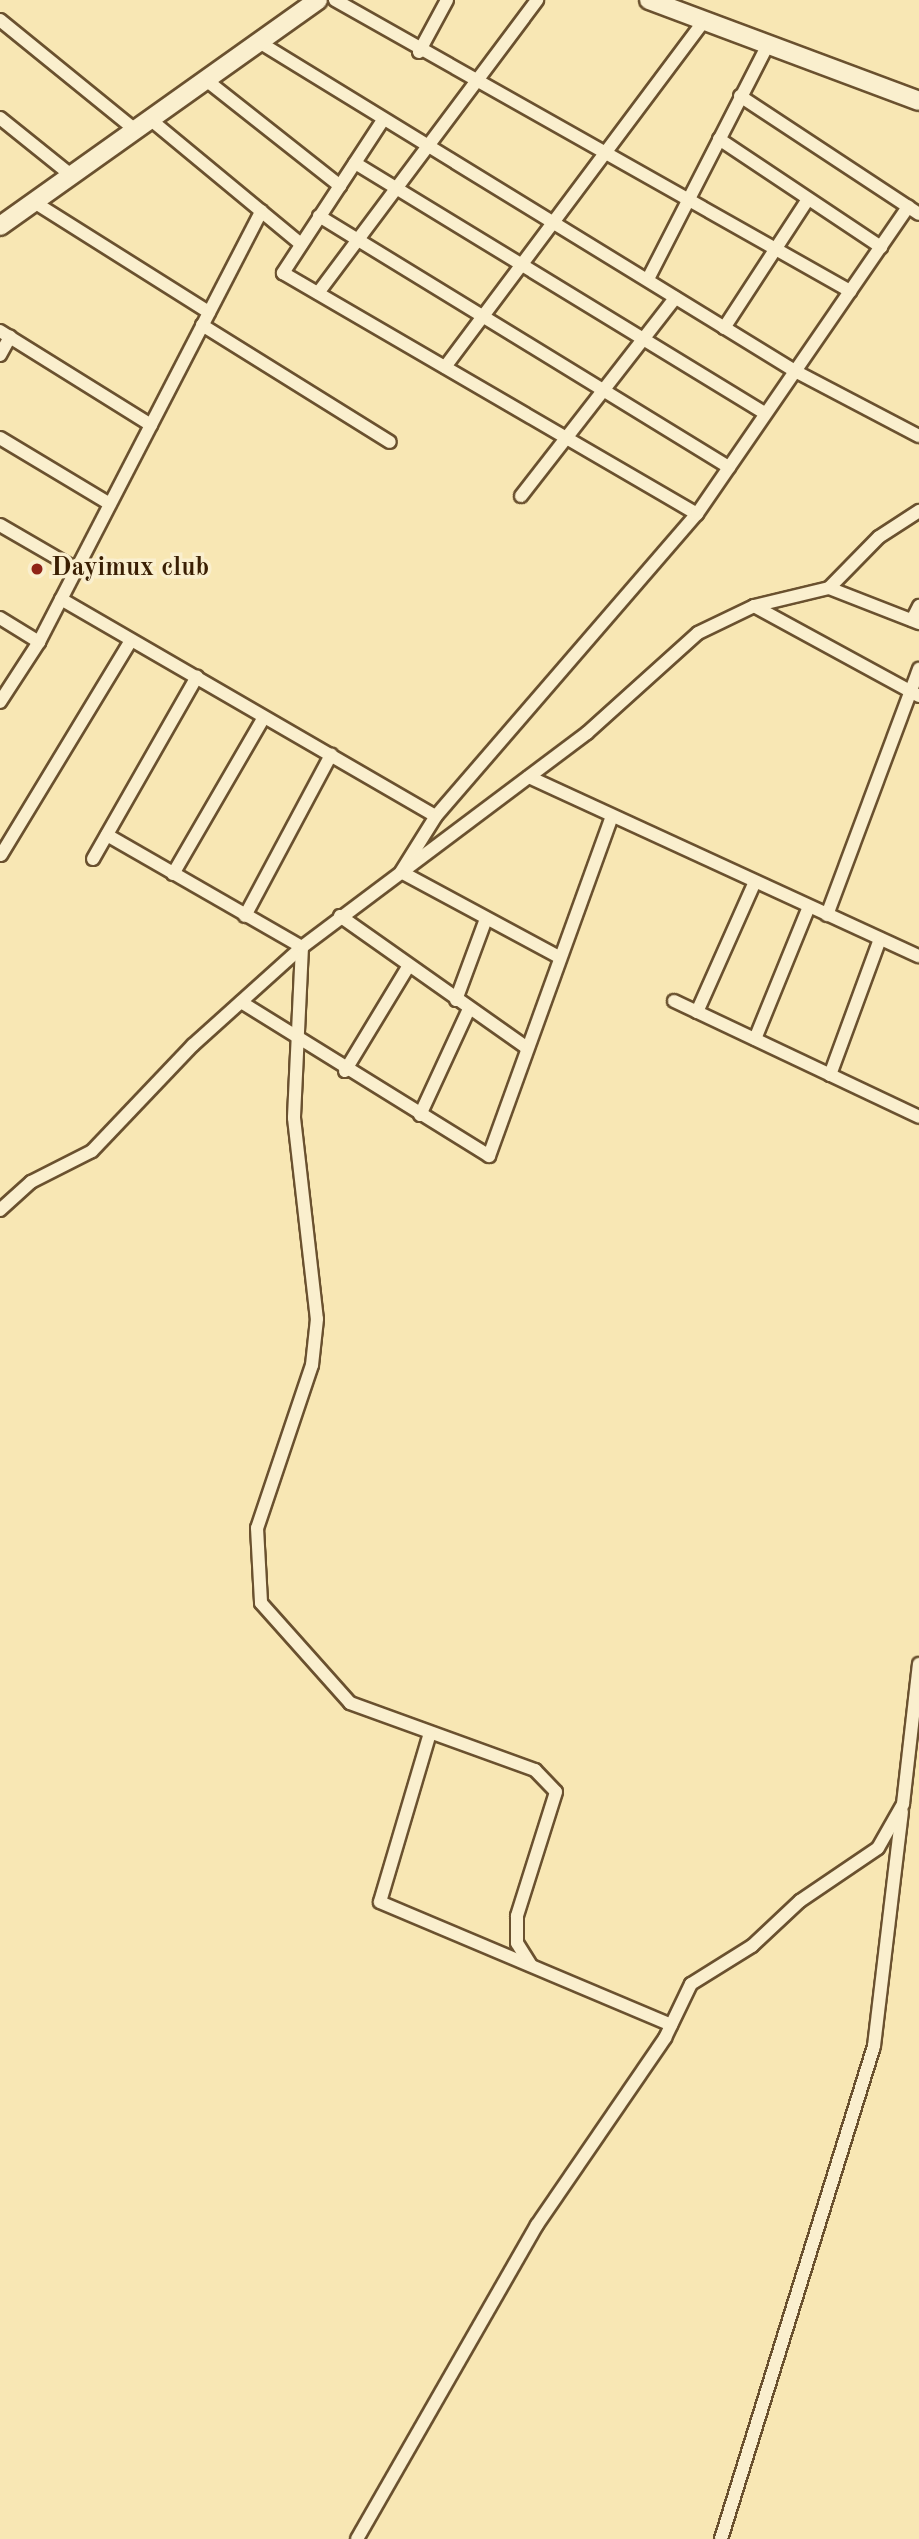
<!DOCTYPE html>
<html>
<head>
<meta charset="utf-8">
<style>
  body { margin:0 }
  #map { position:relative; width:919px; height:2539px; overflow:hidden; background:#f8e7b4; font-family:"Old Standard TT",serif }
  div>[style] { position:absolute }
  .roads { filter:drop-shadow(2px 0 #6a512f) drop-shadow(-2px 0 #6a512f) drop-shadow(0 2px #6a512f) drop-shadow(0 -2px #6a512f) }
  .street>* { height:12px; margin:-6px; padding:0 6px; transform-origin:6px; border-radius:6px; background:#faefce }
  .secondary>* { height:18px; margin:-9px; padding:0 9px; transform-origin:9px; border-radius:9px; background:#faefce }
  .dots>* { width:19px; height:19px; translate:-50% -50%; box-sizing:border-box; border:4px solid #faefce; border-radius:50% }
  span { translate:-50% -50%; white-space:nowrap; text-align:center; line-height:1.15; -webkit-text-stroke:7px #faefce; paint-order:stroke }
  .poi-label { font-size:26px; color:#3a1f03; font-weight:700 }
  .left { translate:0 -50%; text-align:left }
</style>
</head>
<body>
<div id="map">
  <div class="roads">
    <div class="street">
      <i style="left:335px;top:0;width:592px;rotate:29.47deg"></i>
      <i style="left:0;top:20px;width:173px;rotate:39.1deg"></i>
      <i style="left:259px;top:42px;width:629px;rotate:31.54deg"></i>
      <i style="left:795px;top:371px;width:140px;rotate:27.7deg"></i>
      <i style="left:419px;top:52px;width:59px;rotate:-61.7deg"></i>
      <i style="left:206px;top:80px;width:171px;rotate:38.3deg"></i>
      <i style="left:740px;top:96px;width:214px;rotate:33.4deg"></i>
      <i style="left:0;top:118px;width:91px;rotate:38.8deg"></i>
      <i style="left:151px;top:120px;width:195px;rotate:39.6deg"></i>
      <i style="left:383px;top:120px;width:183px;rotate:123.2deg"></i>
      <i style="left:283px;top:273px;width:479px;rotate:30.2deg"></i>
      <i style="left:719px;top:139px;width:195px;rotate:33.7deg"></i>
      <i style="left:355px;top:163px;width:480px;rotate:31.4deg"></i>
      <i style="left:34px;top:202px;width:207px;rotate:32.2deg"></i>
      <i style="left:319px;top:216px;width:481px;rotate:31.5deg"></i>
      <i style="left:648px;top:279px;width:264px;rotate:-62.9deg"></i>
      <i style="left:318px;top:293px;width:366px;rotate:-53.2deg"></i>
      <i style="left:202px;top:325px;width:221px;rotate:31.9deg"></i>
      <i style="left:724px;top:328px;width:154px;rotate:-56.9deg"></i>
      <i style="left:0;top:331px;width:178px;rotate:31.9deg"></i>
      <i style="left:0;top:355px;width:21px;rotate:-61deg"></i>
      <i style="left:445px;top:367px;width:432px;rotate:-53.2deg"></i>
      <i style="left:0;top:438px;width:128px;rotate:31deg"></i>
      <i style="left:521px;top:496px;width:251px;rotate:-52.1deg"></i>
      <i style="left:0;top:525px;width:88px;rotate:30.1deg"></i>
      <i style="left:829px;top:588px;width:97px;rotate:21.3deg"></i>
      <i style="left:61px;top:599px;width:433px;rotate:30.1deg"></i>
      <i style="left:754px;top:606px;width:188px;rotate:28.6deg"></i>
      <i style="left:0;top:618px;width:46px;rotate:31.6deg"></i>
      <i style="left:912px;top:620px;width:16px;rotate:-63deg"></i>
      <i style="left:0;top:702px;width:72px;rotate:-57deg"></i>
      <i style="left:39px;top:642px;width:485px;rotate:-62.7deg"></i>
      <i style="left:529px;top:777px;width:429px;rotate:24.7deg"></i>
      <i style="left:107px;top:835px;width:225px;rotate:29.9deg"></i>
      <i style="left:302px;top:947px;width:171px;rotate:92.7deg"></i>
      <i style="left:294px;top:1118px;width:202px;rotate:83.5deg"></i>
      <i style="left:317px;top:1319px;width:46px;rotate:96.2deg"></i>
      <i style="left:312px;top:1365px;width:172px;rotate:108.6deg"></i>
      <i style="left:257px;top:1528px;width:75px;rotate:86.9deg"></i>
      <i style="left:261px;top:1603px;width:134px;rotate:48.3deg"></i>
      <i style="left:350px;top:1703px;width:197px;rotate:19.9deg"></i>
      <i style="left:535px;top:1770px;width:30px;rotate:46deg"></i>
      <i style="left:556px;top:1792px;width:130px;rotate:107.5deg"></i>
      <i style="left:517px;top:1916px;width:27px;rotate:90deg"></i>
      <i style="left:517px;top:1943px;width:26px;rotate:58deg"></i>
      <i style="left:1px;top:855px;width:251px;rotate:-58.8deg"></i>
      <i style="left:93px;top:859px;width:210px;rotate:-60.3deg"></i>
      <i style="left:173px;top:874px;width:181px;rotate:-59.9deg"></i>
      <i style="left:827px;top:915px;width:263px;rotate:-69.5deg"></i>
      <i style="left:245px;top:916px;width:183px;rotate:-61.9deg"></i>
      <i style="left:340px;top:916px;width:229px;rotate:35.2deg"></i>
      <i style="left:559px;top:957px;width:179px;rotate:-151.7deg"></i>
      <i style="left:401px;top:872px;width:66px;rotate:-58deg"></i>
      <i style="left:436px;top:816px;width:399px;rotate:-49.2deg"></i>
      <i style="left:697px;top:514px;width:373px;rotate:-55.5deg"></i>
      <i style="left:456px;top:1000px;width:86px;rotate:-69.7deg"></i>
      <i style="left:674px;top:1001px;width:271px;rotate:25.3deg"></i>
      <i style="left:241px;top:1002px;width:292px;rotate:31.8deg"></i>
      <i style="left:489px;top:1156px;width:361px;rotate:-70.1deg"></i>
      <i style="left:697px;top:1012px;width:142px;rotate:-66deg"></i>
      <i style="left:755px;top:1039px;width:143px;rotate:-67.8deg"></i>
      <i style="left:345px;top:1071px;width:122px;rotate:-58.8deg"></i>
      <i style="left:830px;top:1075px;width:145px;rotate:-69.8deg"></i>
      <i style="left:420px;top:1115px;width:117px;rotate:-65.2deg"></i>
      <i style="left:0;top:1210px;width:42px;rotate:-42.1deg"></i>
      <i style="left:31px;top:1182px;width:68px;rotate:-26.9deg"></i>
      <i style="left:92px;top:1151px;width:146px;rotate:-46.4deg"></i>
      <i style="left:193px;top:1045px;width:147px;rotate:-42deg"></i>
      <i style="left:302px;top:947px;width:356px;rotate:-36.9deg"></i>
      <i style="left:587px;top:733px;width:149px;rotate:-42deg"></i>
      <i style="left:698px;top:633px;width:62px;rotate:-25.7deg"></i>
      <i style="left:754px;top:606px;width:77px;rotate:-13.5deg"></i>
      <i style="left:829px;top:588px;width:71px;rotate:-45.6deg"></i>
      <i style="left:879px;top:537px;width:48px;rotate:-33deg"></i>
      <i style="left:430px;top:1733px;width:176px;rotate:106.5deg"></i>
      <i style="left:380px;top:1902px;width:316px;rotate:22.9deg"></i>
      <i style="left:357px;top:2539px;width:362px;rotate:-60.2deg"></i>
      <i style="left:537px;top:2225px;width:227px;rotate:-55.6deg"></i>
      <i style="left:665px;top:2038px;width:60px;rotate:-64.3deg"></i>
      <i style="left:691px;top:1984px;width:72px;rotate:-31.9deg"></i>
      <i style="left:752px;top:1946px;width:66px;rotate:-43.2deg"></i>
      <i style="left:800px;top:1901px;width:94px;rotate:-34.2deg"></i>
      <i style="left:878px;top:1848px;width:51px;rotate:-60.4deg"></i>
      <i style="left:903px;top:1804px;width:141px;rotate:-83.5deg"></i>
      <i style="left:721px;top:2539px;width:516px;rotate:-72.76deg"></i>
      <i style="left:874px;top:2046px;width:236px;rotate:-83.2deg"></i>
    </div>
    <div class="secondary">
      <i style="left:649px;top:0;width:288px;rotate:20.5deg"></i>
      <i style="left:0;top:226px;width:390px;rotate:-35.4deg"></i>
    </div>
  </div>
  <div class="dots">
    <i style="left:37px;top:569px;background:#8f2418"></i>
  </div>
  <div class="poi-label">
    <span class="left" style="left:51px;top:569px">Dayimux club</span>
  </div>
</div>
</body>
</html>
